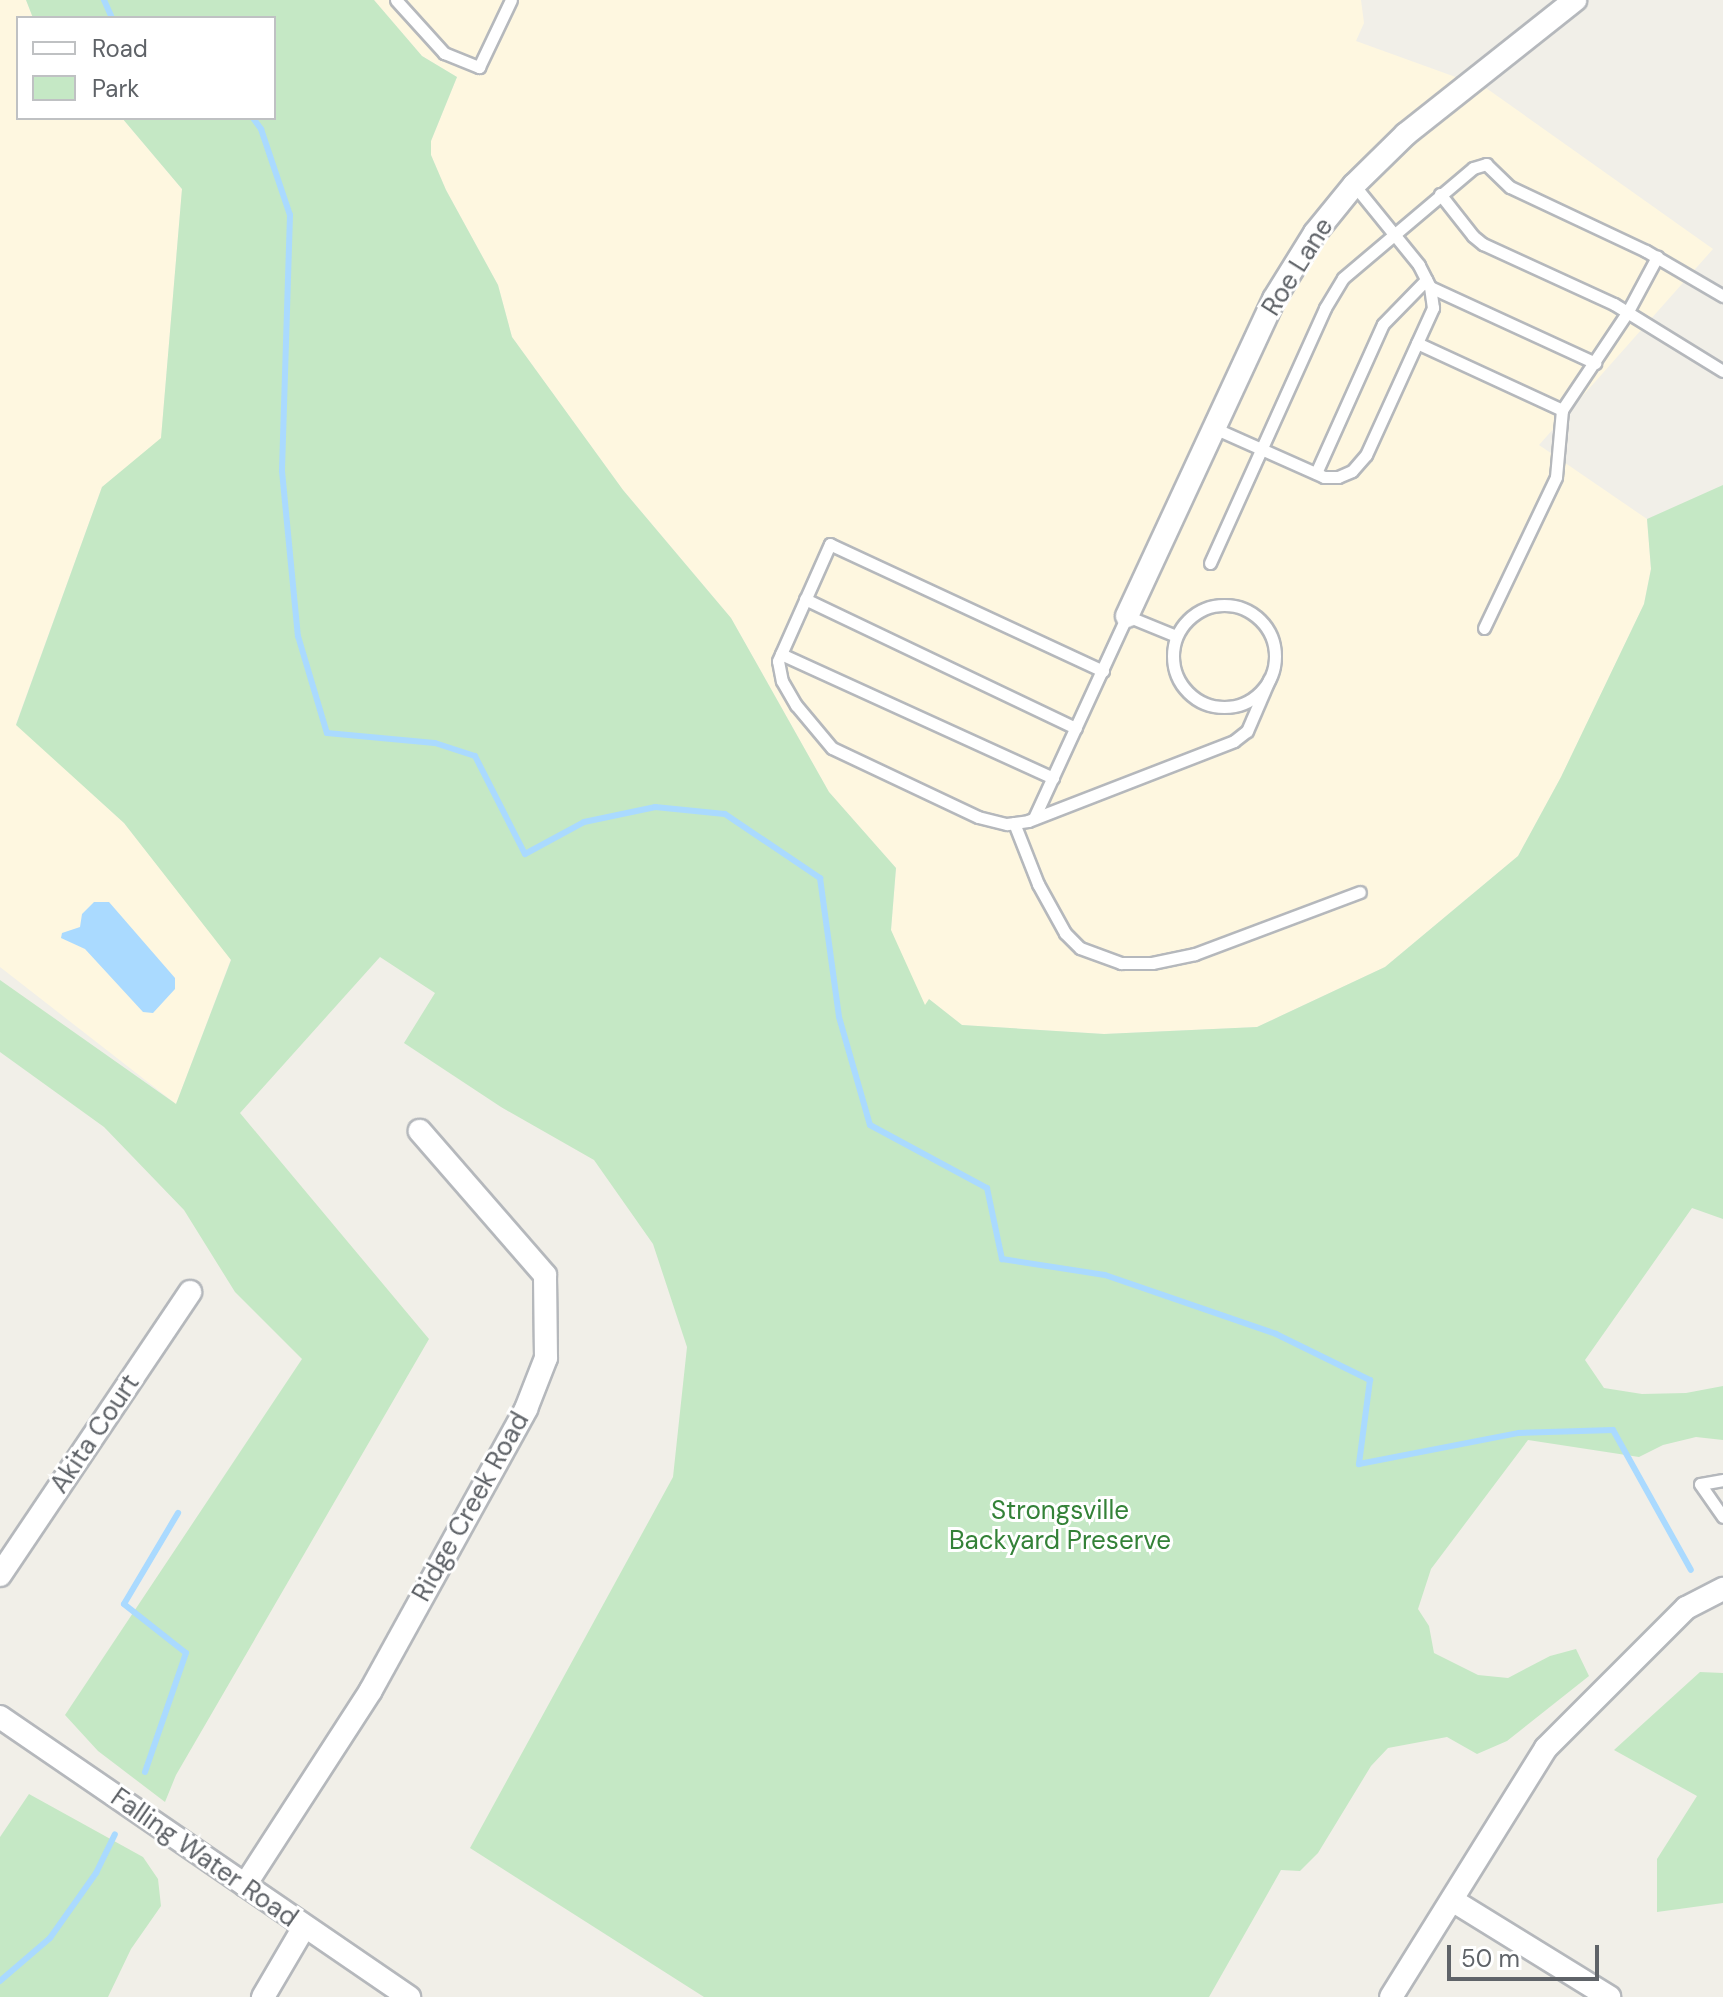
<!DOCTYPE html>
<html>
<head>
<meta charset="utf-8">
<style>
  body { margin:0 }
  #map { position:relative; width:1723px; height:1997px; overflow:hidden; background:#f1efe8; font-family:"DM Sans",sans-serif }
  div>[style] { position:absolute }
  .commercial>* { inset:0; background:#fef7e0 }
  .green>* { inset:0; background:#c5e8c5 }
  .water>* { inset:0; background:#aadaff }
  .stream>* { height:6px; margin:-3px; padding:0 3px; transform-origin:3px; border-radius:3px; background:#aadaff }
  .roads { filter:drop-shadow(2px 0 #b5b8bc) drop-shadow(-2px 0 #b5b8bc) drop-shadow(0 2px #b5b8bc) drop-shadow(0 -2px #b5b8bc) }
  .service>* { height:11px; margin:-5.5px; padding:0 5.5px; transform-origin:5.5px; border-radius:5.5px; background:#fff }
  .service>.ring { margin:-5.5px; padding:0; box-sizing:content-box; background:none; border:11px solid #fff; border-radius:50% }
  .minor>* { height:22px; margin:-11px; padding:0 11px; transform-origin:11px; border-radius:11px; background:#fff }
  span { translate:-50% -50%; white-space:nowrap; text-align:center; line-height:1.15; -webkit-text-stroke:6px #fff; paint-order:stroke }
  .street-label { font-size:26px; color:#5f6368 }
  .park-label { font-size:26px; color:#348238 }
  .legend { position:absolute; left:16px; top:16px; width:260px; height:104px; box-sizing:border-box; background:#fff; border:2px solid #bfc1c3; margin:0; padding:10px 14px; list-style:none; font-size:24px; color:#5f6368 }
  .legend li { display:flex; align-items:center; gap:16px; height:40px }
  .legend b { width:40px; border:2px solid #bfc1c3 }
  .scale { position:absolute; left:1447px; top:1945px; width:152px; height:36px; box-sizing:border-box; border:4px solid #5f6368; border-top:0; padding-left:10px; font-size:24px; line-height:28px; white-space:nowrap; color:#5f6368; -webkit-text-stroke:6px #fff; paint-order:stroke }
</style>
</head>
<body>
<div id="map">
  <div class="commercial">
    <i style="clip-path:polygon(0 0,26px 0,33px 18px,18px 18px,18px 118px,122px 118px,182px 189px,161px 439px,102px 487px,16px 724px,124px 823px,231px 959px,176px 1104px,0 967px)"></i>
    <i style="clip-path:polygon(374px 0,1361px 0,1364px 23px,1356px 41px,1486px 88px,1713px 249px,1539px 445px,1647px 519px,1651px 569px,1644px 604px,1561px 777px,1518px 856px,1385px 967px,1257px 1027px,1104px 1034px,962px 1025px,929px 999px,922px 1013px,891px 930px,896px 868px,829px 792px,731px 618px,623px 490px,512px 337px,498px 285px,446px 190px,431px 155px,431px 141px,457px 77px,422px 56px)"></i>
  </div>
  <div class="green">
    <i style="clip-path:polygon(26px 0,374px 0,422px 56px,457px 77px,431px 141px,431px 155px,446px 190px,498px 285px,512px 337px,623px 490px,731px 618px,829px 792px,896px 868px,891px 930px,925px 1005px,929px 999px,962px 1025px,1104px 1034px,1257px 1027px,1385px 967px,1518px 856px,1561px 777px,1644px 604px,1651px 569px,1647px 519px,1723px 485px,1723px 1219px,1692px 1208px,1585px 1360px,1604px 1388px,1642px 1394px,1686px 1393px,1723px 1386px,1723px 1440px,1696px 1437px,1663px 1445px,1639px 1457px,1528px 1440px,1431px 1569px,1418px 1609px,1429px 1626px,1434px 1653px,1478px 1675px,1508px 1678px,1550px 1656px,1576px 1649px,1589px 1676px,1507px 1741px,1477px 1754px,1447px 1737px,1388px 1748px,1371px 1766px,1318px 1853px,1300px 1871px,1281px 1870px,1209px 1997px,704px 1997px,470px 1848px,673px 1477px,687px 1347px,653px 1244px,594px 1160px,501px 1107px,404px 1043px,435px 993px,380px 957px,240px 1113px,429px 1339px,176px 1775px,165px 1802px,98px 1751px,65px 1715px,302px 1359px,235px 1292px,184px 1210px,104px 1127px,0 1052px,0 980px,176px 1104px,231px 960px,124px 823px,16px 725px,102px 487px,161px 438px,182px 189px,122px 118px,274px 118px,274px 18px,33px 18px)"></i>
    <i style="clip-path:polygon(1700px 1672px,1723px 1673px,1723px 1903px,1657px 1912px,1657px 1859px,1697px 1796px,1614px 1750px)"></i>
    <i style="clip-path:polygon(29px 1794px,143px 1857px,158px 1879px,161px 1906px,131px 1949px,108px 1997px,0 1997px,0 1837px)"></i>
  </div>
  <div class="water">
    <i style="clip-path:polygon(94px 902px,109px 902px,175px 978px,175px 989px,153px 1013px,143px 1012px,85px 949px,61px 938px,62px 933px,80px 927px,82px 914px)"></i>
  </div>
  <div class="stream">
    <i style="left:104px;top:0;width:20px;rotate:66deg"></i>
    <i style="left:253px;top:118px;width:14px;rotate:54deg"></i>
    <i style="left:261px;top:129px;width:91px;rotate:71.4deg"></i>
    <i style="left:290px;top:215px;width:256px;rotate:91.8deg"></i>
    <i style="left:282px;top:471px;width:166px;rotate:84.5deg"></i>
    <i style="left:298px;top:636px;width:101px;rotate:73.4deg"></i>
    <i style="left:327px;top:733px;width:108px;rotate:5.3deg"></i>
    <i style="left:435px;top:743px;width:42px;rotate:18deg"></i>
    <i style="left:475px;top:756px;width:110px;rotate:63deg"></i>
    <i style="left:525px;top:854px;width:67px;rotate:-28.5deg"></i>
    <i style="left:584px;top:822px;width:73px;rotate:-11.9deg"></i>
    <i style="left:655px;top:807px;width:70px;rotate:5.7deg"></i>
    <i style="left:725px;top:814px;width:115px;rotate:34deg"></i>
    <i style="left:820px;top:878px;width:140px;rotate:82.2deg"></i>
    <i style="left:839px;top:1017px;width:112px;rotate:74deg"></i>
    <i style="left:870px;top:1125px;width:133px;rotate:28.3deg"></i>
    <i style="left:987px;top:1188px;width:73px;rotate:78.1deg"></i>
    <i style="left:1002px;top:1259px;width:104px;rotate:8.8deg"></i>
    <i style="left:1105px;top:1275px;width:181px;rotate:19deg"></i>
    <i style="left:1276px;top:1334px;width:105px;rotate:26.1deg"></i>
    <i style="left:1370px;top:1380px;width:85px;rotate:97.5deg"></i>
    <i style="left:1359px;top:1464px;width:163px;rotate:-11deg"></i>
    <i style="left:1519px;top:1433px;width:94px;rotate:-1.8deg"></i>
    <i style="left:1613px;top:1430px;width:160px;rotate:60.9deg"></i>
    <i style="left:145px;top:1772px;width:126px;rotate:-71deg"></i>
    <i style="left:186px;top:1653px;width:79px;rotate:-141.7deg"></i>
    <i style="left:124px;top:1604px;width:106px;rotate:-59.3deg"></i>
    <i style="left:0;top:1981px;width:66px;rotate:-40.7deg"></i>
    <i style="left:50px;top:1938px;width:80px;rotate:-54.7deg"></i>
    <i style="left:96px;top:1873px;width:43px;rotate:-64deg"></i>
  </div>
  <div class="roads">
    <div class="service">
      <i style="left:396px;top:0;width:72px;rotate:47.8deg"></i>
      <i style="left:444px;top:53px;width:38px;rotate:22deg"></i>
      <i style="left:479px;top:67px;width:74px;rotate:-64.5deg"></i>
      <i style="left:1440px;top:194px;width:53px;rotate:51.8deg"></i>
      <i style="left:1473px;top:236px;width:13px;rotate:39deg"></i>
      <i style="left:1483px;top:244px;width:144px;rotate:24.6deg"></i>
      <i style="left:1614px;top:304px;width:128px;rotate:31.6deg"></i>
      <i style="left:1430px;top:287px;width:182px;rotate:24.7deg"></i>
      <i style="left:1417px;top:343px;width:160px;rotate:24.8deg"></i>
      <i style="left:1214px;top:428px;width:120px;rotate:24deg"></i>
      <i style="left:1324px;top:477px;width:14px"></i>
      <i style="left:1338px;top:477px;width:15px;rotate:-23deg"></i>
      <i style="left:1352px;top:471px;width:21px;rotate:-49deg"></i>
      <i style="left:1366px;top:455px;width:162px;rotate:-65.5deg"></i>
      <i style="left:1433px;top:308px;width:21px;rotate:-98deg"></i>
      <i style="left:1430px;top:287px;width:25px;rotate:-117deg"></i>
      <i style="left:1419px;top:265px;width:103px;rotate:-129.1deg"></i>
      <i style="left:1316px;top:473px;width:163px;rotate:-65.8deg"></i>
      <i style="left:1383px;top:324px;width:62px;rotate:-45.7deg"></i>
      <i style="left:1210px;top:563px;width:280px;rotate:-65.7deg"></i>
      <i style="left:1325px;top:308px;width:35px;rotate:-59deg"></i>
      <i style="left:1343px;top:278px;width:170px;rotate:-40.2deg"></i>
      <i style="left:1473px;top:168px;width:14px;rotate:-17deg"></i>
      <i style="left:1486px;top:164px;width:33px;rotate:44deg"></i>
      <i style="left:1510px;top:187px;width:150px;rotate:25.2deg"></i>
      <i style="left:1646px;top:251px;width:89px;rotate:30.3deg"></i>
      <i style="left:805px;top:599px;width:300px;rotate:25.5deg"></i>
      <i class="ring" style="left:1173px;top:605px;width:91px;height:91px"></i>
      <i style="left:1484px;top:628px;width:167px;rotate:-64.5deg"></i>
      <i style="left:1556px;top:477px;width:67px;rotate:-84.9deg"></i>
      <i style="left:1562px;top:410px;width:117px;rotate:-56.2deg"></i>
      <i style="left:1627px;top:313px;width:64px;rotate:-61.8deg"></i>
      <i style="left:781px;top:654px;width:299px;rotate:24.5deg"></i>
      <i style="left:1103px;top:671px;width:301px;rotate:-155.1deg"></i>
      <i style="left:830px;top:544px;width:128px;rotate:114deg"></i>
      <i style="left:778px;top:661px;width:20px;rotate:79deg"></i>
      <i style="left:782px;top:681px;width:28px;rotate:60deg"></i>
      <i style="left:796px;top:705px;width:56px;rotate:50.1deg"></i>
      <i style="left:832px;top:748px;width:161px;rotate:25.3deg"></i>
      <i style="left:978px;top:817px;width:30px;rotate:14deg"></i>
      <i style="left:1007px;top:824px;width:21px;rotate:-8deg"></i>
      <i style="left:1028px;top:821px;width:221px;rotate:-21.2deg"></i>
      <i style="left:1234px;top:741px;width:16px;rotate:-38deg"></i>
      <i style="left:1247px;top:731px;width:56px;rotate:-66.7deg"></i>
      <i style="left:1034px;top:818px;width:222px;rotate:-65.3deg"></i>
      <i style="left:1127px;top:616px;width:53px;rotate:22.2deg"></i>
      <i style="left:1014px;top:823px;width:66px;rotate:68.5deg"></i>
      <i style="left:1038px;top:884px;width:56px;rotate:61.1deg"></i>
      <i style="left:1065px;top:933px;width:21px;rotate:45deg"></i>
      <i style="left:1080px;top:948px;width:44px;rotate:20.1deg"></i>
      <i style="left:1121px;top:963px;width:31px"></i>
      <i style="left:1152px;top:963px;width:44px;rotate:-11.8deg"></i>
      <i style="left:1195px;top:954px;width:176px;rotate:-20.6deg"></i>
      <i style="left:1723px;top:1480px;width:23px;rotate:170deg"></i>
      <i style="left:1700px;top:1484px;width:40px;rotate:55.1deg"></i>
    </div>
    <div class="minor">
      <i style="left:1127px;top:616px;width:349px;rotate:-65.1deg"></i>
      <i style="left:1274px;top:299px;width:78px;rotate:-58.2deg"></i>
      <i style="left:1315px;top:233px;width:62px;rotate:-50.9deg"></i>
      <i style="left:1354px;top:185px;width:73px;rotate:-44.4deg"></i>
      <i style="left:1406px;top:134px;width:216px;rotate:-38.4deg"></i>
      <i style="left:0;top:1575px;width:341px;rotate:-56.1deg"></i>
      <i style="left:0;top:1717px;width:496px;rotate:34.4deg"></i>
      <i style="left:245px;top:1885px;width:232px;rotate:-57.1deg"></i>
      <i style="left:371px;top:1690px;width:321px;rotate:-61.1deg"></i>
      <i style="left:526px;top:1409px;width:55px;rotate:-68.6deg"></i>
      <i style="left:546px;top:1358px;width:83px;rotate:-90.7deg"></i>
      <i style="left:545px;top:1275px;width:191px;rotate:-131deg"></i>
      <i style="left:1452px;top:1900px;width:185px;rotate:31.7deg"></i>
      <i style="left:263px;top:1997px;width:81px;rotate:-59.6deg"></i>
      <i style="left:1391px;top:1997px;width:293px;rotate:-58.1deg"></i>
      <i style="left:1546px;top:1748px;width:198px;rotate:-45deg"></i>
      <i style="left:1686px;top:1608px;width:42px;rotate:-27.2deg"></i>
    </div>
  </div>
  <div class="street-label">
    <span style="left:1298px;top:267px;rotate:-58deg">Roe Lane</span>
    <span style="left:95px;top:1434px;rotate:-56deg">Akita Court</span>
    <span style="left:471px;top:1507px;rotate:-61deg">Ridge Creek Road</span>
    <span style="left:204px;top:1858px;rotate:35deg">Falling Water Road</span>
  </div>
  <div class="park-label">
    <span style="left:1060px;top:1526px">Strongsville<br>Backyard Preserve</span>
  </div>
  <ul class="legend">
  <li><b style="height:10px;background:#fff"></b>Road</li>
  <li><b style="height:22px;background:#c5e8c5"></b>Park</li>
  </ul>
  <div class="scale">50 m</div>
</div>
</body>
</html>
